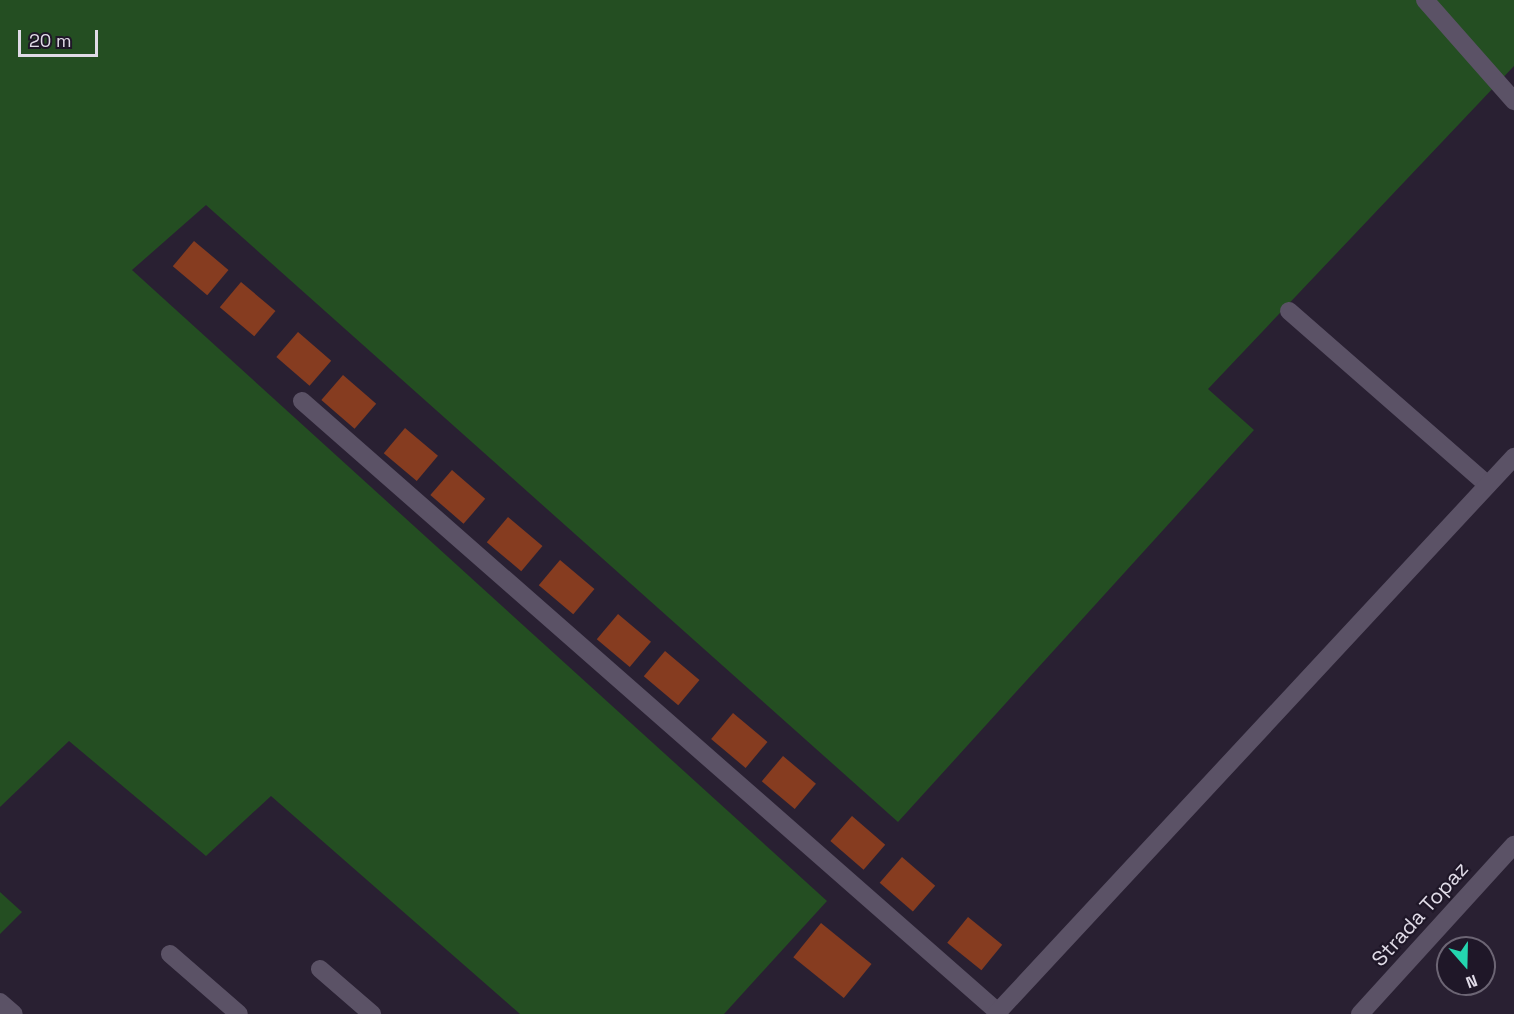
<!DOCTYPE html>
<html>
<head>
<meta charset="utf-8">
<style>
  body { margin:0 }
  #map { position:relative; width:1514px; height:1014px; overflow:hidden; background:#292032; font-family:"Space Grotesk",sans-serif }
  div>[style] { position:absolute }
  .green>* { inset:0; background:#244e22 }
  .building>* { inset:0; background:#863c20; transform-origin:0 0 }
  .street>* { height:18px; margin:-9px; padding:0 9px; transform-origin:9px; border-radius:9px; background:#5b5266 }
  span { translate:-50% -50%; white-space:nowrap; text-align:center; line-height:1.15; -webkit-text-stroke:4.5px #1f1728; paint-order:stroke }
  .street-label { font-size:21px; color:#e0dbe7 }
  .north { position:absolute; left:1436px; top:936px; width:60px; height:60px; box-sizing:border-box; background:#1f1728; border:2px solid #6c6574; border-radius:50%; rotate:160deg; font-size:16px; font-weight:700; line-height:24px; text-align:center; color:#e0dbe7 }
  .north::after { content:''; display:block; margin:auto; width:21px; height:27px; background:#24d5af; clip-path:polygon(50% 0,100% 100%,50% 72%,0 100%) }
  .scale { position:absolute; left:18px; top:30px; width:80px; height:27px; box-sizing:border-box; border:3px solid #e0dbe7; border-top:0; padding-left:8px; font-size:18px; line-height:21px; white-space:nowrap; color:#e0dbe7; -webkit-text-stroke:4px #1f1728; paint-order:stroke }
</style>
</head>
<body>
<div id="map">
  <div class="green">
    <i style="clip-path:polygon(0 0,1514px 0,1514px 66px,1208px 389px,1254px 430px,898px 822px,206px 205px,132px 270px,827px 901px,724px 1014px,520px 1014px,271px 796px,206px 856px,69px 741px,0 807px)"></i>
    <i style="clip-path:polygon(0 892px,22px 912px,0 934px)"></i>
  </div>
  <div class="building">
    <i style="left:194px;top:241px;width:45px;height:33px;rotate:40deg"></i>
    <i style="left:241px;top:282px;width:45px;height:33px;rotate:40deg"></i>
    <i style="left:298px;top:332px;width:44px;height:33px;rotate:41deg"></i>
    <i style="left:343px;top:375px;width:44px;height:33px;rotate:41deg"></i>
    <i style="left:405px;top:428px;width:43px;height:33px;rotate:40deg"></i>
    <i style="left:452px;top:470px;width:44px;height:33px;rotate:41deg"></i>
    <i style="left:508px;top:517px;width:45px;height:33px;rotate:40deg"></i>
    <i style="left:560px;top:560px;width:45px;height:33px;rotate:40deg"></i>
    <i style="left:618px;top:614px;width:43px;height:33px;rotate:40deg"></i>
    <i style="left:665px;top:651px;width:45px;height:33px;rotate:40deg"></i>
    <i style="left:733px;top:713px;width:45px;height:34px;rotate:40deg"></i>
    <i style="left:783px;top:756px;width:43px;height:33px;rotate:40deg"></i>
    <i style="left:852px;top:816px;width:44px;height:33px;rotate:41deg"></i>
    <i style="left:902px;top:857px;width:44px;height:34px;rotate:41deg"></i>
    <i style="left:968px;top:917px;width:44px;height:33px;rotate:39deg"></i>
    <i style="left:821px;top:923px;width:65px;height:44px;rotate:39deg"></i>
  </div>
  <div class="street">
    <i style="left:1425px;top:0;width:135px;rotate:48.6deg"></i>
    <i style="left:1289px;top:311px;width:264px;rotate:41.2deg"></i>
    <i style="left:302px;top:401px;width:926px;rotate:41.28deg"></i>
    <i style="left:170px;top:954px;width:91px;rotate:41deg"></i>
    <i style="left:320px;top:969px;width:69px;rotate:40.9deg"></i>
    <i style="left:0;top:1002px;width:18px;rotate:41deg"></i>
    <i style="left:996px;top:1014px;width:761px;rotate:-47.08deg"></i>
    <i style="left:1360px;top:1014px;width:229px;rotate:-47.7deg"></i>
  </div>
  <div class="street-label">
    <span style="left:1420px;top:914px;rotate:-48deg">Strada Topaz</span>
  </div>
  <div class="north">N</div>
  <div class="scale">20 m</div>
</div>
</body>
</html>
